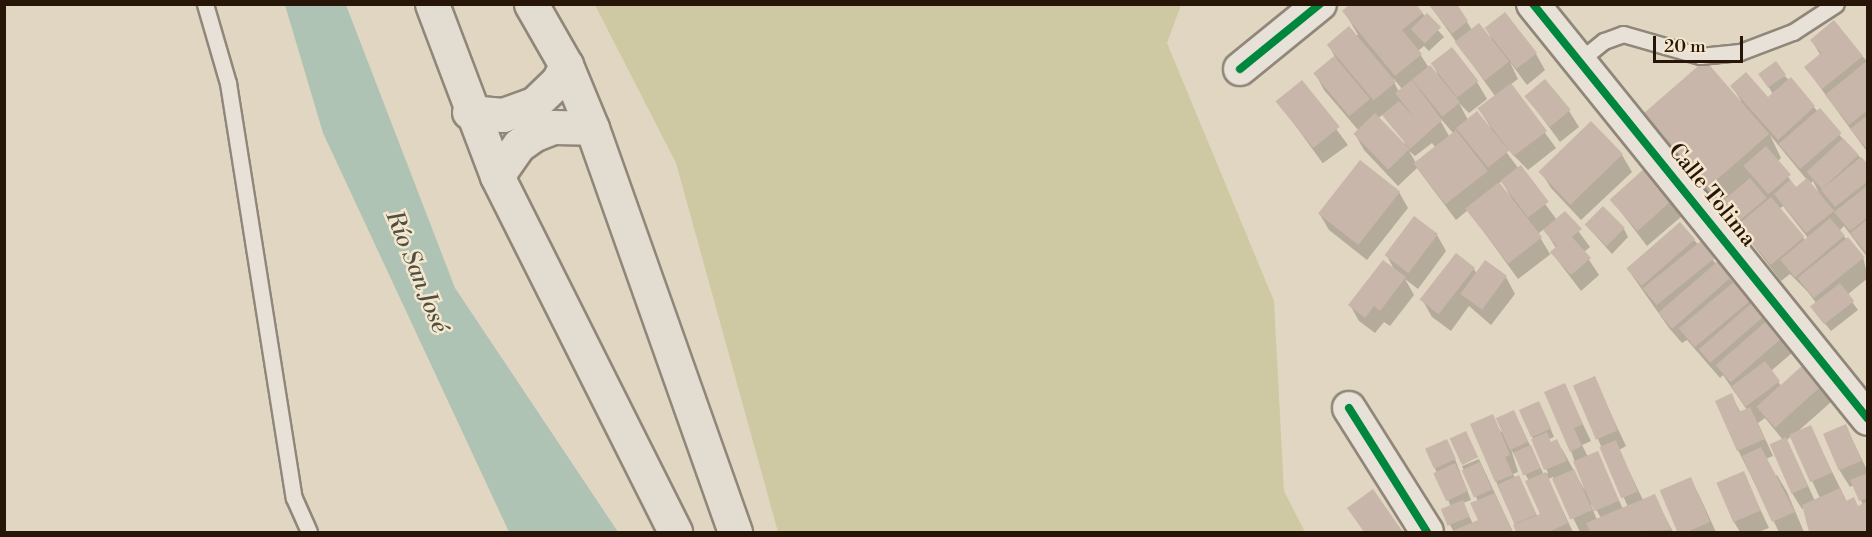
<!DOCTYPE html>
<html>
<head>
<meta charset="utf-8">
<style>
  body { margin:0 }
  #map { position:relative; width:1872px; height:537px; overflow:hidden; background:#e1d6c1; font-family:"Libre Bodoni",serif }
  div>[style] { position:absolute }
  .green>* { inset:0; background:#cec9a2 }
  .water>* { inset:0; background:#afc3b4 }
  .shadow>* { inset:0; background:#0003; transform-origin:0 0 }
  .building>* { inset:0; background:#c9b6aa; transform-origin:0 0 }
  .roads { filter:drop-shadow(2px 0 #90877a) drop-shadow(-2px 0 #90877a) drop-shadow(0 2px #90877a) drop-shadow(0 -2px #90877a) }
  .service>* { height:15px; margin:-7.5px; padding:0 7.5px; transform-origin:7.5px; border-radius:7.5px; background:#e7e1d7 }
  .minor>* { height:32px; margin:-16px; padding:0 16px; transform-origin:16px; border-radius:16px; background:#e7e1d7 }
  .primary>* { height:33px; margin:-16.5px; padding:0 16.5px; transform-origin:16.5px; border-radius:16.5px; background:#e3dcd0 }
  .cycleway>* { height:8px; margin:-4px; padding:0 4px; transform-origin:4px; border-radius:4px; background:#00873e }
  span { translate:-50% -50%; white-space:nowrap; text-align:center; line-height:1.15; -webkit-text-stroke:5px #f5e7ce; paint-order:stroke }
  .street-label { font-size:22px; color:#271608 }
  .water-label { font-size:24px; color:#4f5042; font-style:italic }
  .frame { position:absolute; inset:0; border:6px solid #271608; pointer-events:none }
  .scale { position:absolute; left:1653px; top:36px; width:90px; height:27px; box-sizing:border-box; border:3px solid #271608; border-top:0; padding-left:8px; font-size:18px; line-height:21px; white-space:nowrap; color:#271608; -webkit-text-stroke:4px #f5e7ce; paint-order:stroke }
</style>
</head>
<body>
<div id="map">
  <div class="green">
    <i style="clip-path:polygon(595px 5px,1181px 5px,1167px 43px,1274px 301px,1284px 491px,1305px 532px,778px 532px,676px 163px)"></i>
  </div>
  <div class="water">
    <i style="clip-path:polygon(285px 5px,346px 5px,455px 288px,618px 532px,509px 532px,323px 133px)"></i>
  </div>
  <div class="shadow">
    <i style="clip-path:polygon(evenodd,1414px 4px,1444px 37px,1429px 51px,1424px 46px,1418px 51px,1429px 68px,1440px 80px,1433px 64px,1477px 82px,1487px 99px,1469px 113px,1459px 103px,1468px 120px,1491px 128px,1479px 109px,1495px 96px,1429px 4px,1467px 22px,1472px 30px,1495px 46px,1486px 28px,1505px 14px,1536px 54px,1545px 70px,1527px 85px,1510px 62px,1518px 79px,1510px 85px,1556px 148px,1528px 170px,1492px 133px,1557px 220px,1565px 213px,1590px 247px,1584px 252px,1599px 275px,1581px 291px,1552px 253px,1518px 279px,1468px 210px,1456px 220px,1417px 168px,1398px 186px,1364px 150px,1355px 134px,1359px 131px,1324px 90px,1315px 73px,1335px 57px,1328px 44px,1358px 35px,1344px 11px,1414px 4px,1394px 79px,1402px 89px,1399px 92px,1393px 80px,1394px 79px,1414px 4px,1384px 114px,1405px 143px,1403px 145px,1378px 118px,1384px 114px,1414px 4px,1441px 119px,1453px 133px,1449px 136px,1440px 120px,1441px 119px,1414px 4px,1432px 143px,1435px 147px,1416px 163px,1409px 151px,1415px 156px,1432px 143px,1414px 4px,1502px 181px,1511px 198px,1510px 199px,1498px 184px,1502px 181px,1414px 4px,1544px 229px,1556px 248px,1550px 254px,1538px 234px,1544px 229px)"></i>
    <i style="clip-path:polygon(1812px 41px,1862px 56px,1868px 62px,1868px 153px,1806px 68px,1821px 56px)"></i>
    <i style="clip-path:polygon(evenodd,1785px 76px,1868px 166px,1868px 258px,1844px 226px,1839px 231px,1863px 257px,1868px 278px,1847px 295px,1858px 310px,1831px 331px,1818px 315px,1813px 307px,1817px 304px,1807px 291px,1790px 274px,1781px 281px,1724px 207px,1721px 209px,1658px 135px,1645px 113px,1741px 101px,1732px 86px,1768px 99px,1773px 94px,1766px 83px,1785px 76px,1770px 135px,1807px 180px,1797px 189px,1777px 162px,1781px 158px,1770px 135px,1785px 76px,1813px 181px,1818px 191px,1817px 192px,1810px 184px,1813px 181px,1785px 76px,1783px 206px,1808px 238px,1805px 240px,1779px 209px,1783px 206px)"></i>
    <i style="left:1302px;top:82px;width:78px;height:31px;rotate:54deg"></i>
    <i style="clip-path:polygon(1526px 96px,1569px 111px,1579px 127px,1560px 142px)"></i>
    <i style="clip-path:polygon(1591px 124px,1622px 155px,1632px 172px,1581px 220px,1551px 188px,1541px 172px)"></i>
    <i style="clip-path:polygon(1399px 192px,1408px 208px,1367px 260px,1329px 230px,1319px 213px)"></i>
    <i style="clip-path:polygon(1611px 199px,1673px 199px,1682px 216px,1647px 246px)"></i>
    <i style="clip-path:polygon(1586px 225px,1624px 229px,1628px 237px,1612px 254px)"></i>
    <i style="clip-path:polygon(1437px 235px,1446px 251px,1418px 289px,1405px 279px,1414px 295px,1390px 326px,1384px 322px,1375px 333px,1359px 321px,1350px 305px,1395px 271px,1387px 256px)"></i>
    <i style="clip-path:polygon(evenodd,1694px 240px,1784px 336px,1793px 352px,1771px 371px,1781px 386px,1822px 386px,1831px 402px,1796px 433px,1810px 427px,1847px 502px,1858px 507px,1863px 505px,1854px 485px,1850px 487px,1840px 471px,1825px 434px,1845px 425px,1868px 472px,1868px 532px,1811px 532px,1805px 508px,1802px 509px,1792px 493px,1783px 440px,1765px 418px,1758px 423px,1773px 456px,1766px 459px,1774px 477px,1777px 475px,1787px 492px,1804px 532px,1779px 532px,1738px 450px,1731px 395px,1741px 413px,1747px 410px,1723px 375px,1720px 378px,1687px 340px,1682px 343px,1669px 328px,1629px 271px,1694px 240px,1791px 436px,1820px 498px,1815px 501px,1787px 440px,1791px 436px)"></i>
    <i style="clip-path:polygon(1474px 269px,1477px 274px,1506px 277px,1515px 294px,1491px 325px,1469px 306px,1451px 331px,1432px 317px,1423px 301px)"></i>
    <i style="clip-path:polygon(evenodd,1594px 378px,1626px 446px,1619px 450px,1643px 500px,1654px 495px,1673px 532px,1580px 532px,1553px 477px,1548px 479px,1573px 532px,1518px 532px,1485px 456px,1492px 416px,1501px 432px,1518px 420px,1544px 475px,1548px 473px,1521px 410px,1543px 411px,1554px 437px,1549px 439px,1551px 443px,1562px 449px,1585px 491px,1571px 451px,1564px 385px,1591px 441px,1582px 445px,1588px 457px,1597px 453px,1623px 509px,1628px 507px,1575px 387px,1594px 378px,1511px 449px,1529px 481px,1542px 515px,1538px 517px,1513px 474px,1518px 472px,1511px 449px,1594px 378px,1593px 504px,1601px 518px,1597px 520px,1591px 505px,1593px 504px)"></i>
    <i style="clip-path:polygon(1427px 449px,1451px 449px,1471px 500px,1463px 503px,1473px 524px,1480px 521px,1478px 501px,1462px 466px,1479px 459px,1513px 532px,1454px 532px,1450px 525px,1451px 507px)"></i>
    <i style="clip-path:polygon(1743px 473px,1769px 528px,1758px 532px,1740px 532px,1734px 522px)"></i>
    <i style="clip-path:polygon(1690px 479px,1699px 495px,1716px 532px,1680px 532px,1662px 491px)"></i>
    <i style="clip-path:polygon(1373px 491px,1402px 532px,1364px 532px,1349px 508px)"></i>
  </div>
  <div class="building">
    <i style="clip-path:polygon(1350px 4px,1416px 4px,1423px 13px,1402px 30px,1422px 54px,1395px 76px,1342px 11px)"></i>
    <i style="clip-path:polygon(1428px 4px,1457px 4px,1468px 21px,1452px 34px)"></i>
    <i style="left:1505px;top:12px;width:52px;height:26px;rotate:52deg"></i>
    <i style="left:1427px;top:13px;width:20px;height:23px;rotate:45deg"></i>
    <i style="clip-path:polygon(1834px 20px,1863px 56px,1822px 89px,1804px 67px,1821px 53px,1810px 40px)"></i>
    <i style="left:1479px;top:23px;width:49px;height:31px;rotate:52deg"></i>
    <i style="left:1349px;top:26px;width:73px;height:29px;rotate:50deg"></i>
    <i style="left:1452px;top:47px;width:43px;height:27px;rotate:52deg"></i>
    <i style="left:1334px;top:56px;width:56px;height:27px;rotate:50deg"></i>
    <i style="left:1705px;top:60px;width:98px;height:81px;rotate:49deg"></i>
    <i style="clip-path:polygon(1868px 60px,1868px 110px,1849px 125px,1825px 95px)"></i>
    <i style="left:1776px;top:61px;width:17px;height:22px;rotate:54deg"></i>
    <i style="left:1430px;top:65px;width:48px;height:23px;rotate:51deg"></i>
    <i style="clip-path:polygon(1746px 72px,1768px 97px,1791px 77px,1815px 106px,1778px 140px,1730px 86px)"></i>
    <i style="left:1545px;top:79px;width:40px;height:27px;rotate:50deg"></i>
    <i style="left:1302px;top:80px;width:60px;height:34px;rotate:51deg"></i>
    <i style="clip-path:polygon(1412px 80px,1442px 120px,1410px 149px,1382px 115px,1399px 101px,1415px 119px,1395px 93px)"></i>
    <i style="left:1511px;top:83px;width:60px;height:42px;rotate:53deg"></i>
    <i style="left:1820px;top:108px;width:33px;height:55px;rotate:49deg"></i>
    <i style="left:1477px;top:111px;width:51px;height:27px;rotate:51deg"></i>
    <i style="left:1375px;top:113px;width:50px;height:30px;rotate:46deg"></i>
    <i style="clip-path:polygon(1868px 115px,1868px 150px,1850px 129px)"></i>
    <i style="left:1591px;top:121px;width:46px;height:73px;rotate:46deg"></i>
    <i style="left:1456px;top:130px;width:52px;height:54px;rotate:52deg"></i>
    <i style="left:1843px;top:138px;width:23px;height:50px;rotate:47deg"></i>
    <i style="left:1766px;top:146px;width:38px;height:30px;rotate:49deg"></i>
    <i style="clip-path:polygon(1861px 157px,1868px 164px,1868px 181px,1835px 207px,1821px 190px)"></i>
    <i style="left:1360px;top:160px;width:51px;height:68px;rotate:38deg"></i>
    <i style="left:1521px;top:165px;width:46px;height:26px;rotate:53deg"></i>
    <i style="left:1646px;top:167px;width:42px;height:49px;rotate:48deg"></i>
    <i style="left:1750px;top:178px;width:26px;height:38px;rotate:50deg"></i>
    <i style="clip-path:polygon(1807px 178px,1834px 211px,1806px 233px,1774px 194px,1790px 180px,1796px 187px)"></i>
    <i style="left:1499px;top:182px;width:70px;height:43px;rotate:52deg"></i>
    <i style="clip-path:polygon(1868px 185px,1868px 217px,1850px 231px,1834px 212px)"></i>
    <i style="left:1771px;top:197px;width:52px;height:44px;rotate:50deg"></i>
    <i style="left:1603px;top:206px;width:31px;height:26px;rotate:45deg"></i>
    <i style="clip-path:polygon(1565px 211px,1582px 229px,1572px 237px,1591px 258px,1571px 275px,1550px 252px,1557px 246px,1543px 230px)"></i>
    <i style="left:1414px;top:216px;width:30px;height:49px;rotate:37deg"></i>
    <i style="left:1830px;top:218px;width:23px;height:65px;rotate:50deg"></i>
    <i style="clip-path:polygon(1868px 219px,1868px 255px,1850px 233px)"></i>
    <i style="left:1680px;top:222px;width:23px;height:71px;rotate:49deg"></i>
    <i style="left:1848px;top:237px;width:26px;height:65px;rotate:51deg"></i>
    <i style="left:1701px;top:241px;width:22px;height:75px;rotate:51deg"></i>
    <i style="left:1456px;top:253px;width:24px;height:59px;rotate:38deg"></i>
    <i style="clip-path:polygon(1383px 260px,1406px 277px,1380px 311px,1374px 306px,1365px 318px,1348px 305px)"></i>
    <i style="left:1485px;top:260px;width:27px;height:42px;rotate:36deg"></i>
    <i style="left:1718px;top:261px;width:21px;height:79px;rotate:49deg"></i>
    <i style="left:1736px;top:280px;width:25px;height:75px;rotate:50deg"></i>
    <i style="left:1840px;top:283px;width:23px;height:38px;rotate:52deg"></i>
    <i style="left:1753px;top:302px;width:18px;height:72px;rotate:49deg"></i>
    <i style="left:1770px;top:318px;width:23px;height:72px;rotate:49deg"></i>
    <i style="left:1765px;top:361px;width:25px;height:43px;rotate:53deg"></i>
    <i style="left:1804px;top:364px;width:28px;height:64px;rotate:48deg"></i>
    <i style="left:1595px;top:376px;width:59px;height:24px;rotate:67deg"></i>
    <i style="clip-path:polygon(1565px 383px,1583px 424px,1574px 428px,1582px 446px,1570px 452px,1544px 392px)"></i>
    <i style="clip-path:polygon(1732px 393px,1739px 412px,1750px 407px,1765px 439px,1737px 451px,1715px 401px)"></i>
    <i style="left:1539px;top:401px;width:30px;height:22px;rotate:66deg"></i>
    <i style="left:1514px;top:410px;width:35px;height:20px;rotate:66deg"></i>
    <i style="clip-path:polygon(1493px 414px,1510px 455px,1505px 457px,1513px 475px,1495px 482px,1470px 424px)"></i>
    <i style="left:1846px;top:424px;width:40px;height:25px;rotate:67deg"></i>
    <i style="left:1811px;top:425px;width:52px;height:24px;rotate:66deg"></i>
    <i style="left:1466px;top:431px;width:29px;height:18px;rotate:65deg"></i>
    <i style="clip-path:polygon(1547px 432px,1551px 442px,1557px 439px,1567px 461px,1544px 470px,1531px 439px)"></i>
    <i style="left:1786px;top:437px;width:54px;height:18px;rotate:66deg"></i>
    <i style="left:1447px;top:439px;width:22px;height:24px;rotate:66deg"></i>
    <i style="left:1616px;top:440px;width:56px;height:18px;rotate:67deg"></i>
    <i style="left:1531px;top:445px;width:25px;height:19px;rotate:67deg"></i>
    <i style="clip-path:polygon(1761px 447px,1795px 512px,1772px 522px,1742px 456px)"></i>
    <i style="left:1598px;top:451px;width:54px;height:27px;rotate:67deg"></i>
    <i style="left:1480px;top:462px;width:30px;height:20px;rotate:66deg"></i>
    <i style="left:1455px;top:463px;width:31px;height:24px;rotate:65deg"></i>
    <i style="left:1574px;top:469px;width:45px;height:24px;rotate:66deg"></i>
    <i style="left:1744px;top:471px;width:43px;height:30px;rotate:67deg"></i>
    <i style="clip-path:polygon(1546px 472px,1568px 523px,1549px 532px,1516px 532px,1513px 525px,1540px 514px,1525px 481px)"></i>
    <i style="clip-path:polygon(1868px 473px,1868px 498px,1859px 501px,1850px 480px)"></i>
    <i style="left:1519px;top:475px;width:43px;height:24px;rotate:66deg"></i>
    <i style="left:1691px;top:477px;width:49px;height:34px;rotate:67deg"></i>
    <i style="clip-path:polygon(1840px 488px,1846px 501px,1854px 497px,1858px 506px,1868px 501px,1868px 532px,1809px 532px,1802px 505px)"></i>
    <i style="clip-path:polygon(1373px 489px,1403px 532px,1364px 532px,1347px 508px)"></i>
    <i style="clip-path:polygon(1495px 493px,1512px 532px,1450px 532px,1478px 520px,1470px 503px)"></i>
    <i style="clip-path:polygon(1655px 494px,1671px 530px,1590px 532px,1586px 523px)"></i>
    <i style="left:1463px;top:500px;width:18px;height:24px;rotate:68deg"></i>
  </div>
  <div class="roads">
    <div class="service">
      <i style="left:205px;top:4px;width:82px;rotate:73.8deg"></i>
      <i style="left:228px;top:83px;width:420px;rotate:81deg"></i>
      <i style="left:294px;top:498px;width:37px;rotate:66deg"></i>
      <i style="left:1579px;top:61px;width:32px;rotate:-39deg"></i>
      <i style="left:1604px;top:41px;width:20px;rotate:-20deg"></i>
      <i style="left:1623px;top:34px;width:80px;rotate:15.9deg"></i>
      <i style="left:1700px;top:56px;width:40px;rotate:-5.7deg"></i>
      <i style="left:1740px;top:52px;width:57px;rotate:-20.7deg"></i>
      <i style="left:1793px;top:32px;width:51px;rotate:-33.1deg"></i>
    </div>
    <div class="minor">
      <i style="left:1533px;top:4px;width:533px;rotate:51.09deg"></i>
      <i style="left:1240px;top:69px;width:103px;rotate:-39.1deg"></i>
      <i style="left:1349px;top:408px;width:146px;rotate:57.8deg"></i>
    </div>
    <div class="primary">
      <i style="left:432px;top:4px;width:184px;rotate:69.3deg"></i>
      <i style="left:497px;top:176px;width:398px;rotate:63.4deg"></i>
      <i style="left:531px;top:4px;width:70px;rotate:60.2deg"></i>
      <i style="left:566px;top:65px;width:68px;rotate:67.6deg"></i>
      <i style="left:592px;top:128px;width:429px;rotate:70.5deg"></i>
      <i style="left:469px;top:112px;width:34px;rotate:5deg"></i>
      <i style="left:503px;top:115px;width:33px;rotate:-20deg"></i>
      <i style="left:534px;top:104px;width:33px;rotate:-44deg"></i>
      <i style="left:558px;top:81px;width:18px;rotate:-63deg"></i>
      <i style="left:497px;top:176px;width:38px;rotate:-55deg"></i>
      <i style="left:519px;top:145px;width:19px;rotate:-35deg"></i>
      <i style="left:535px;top:134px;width:19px;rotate:-21deg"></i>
      <i style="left:553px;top:127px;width:39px;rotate:1deg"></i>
    </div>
  </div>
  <div class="cycleway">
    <i style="left:1533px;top:4px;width:533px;rotate:51.09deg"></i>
    <i style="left:1240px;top:69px;width:103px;rotate:-39.1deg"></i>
    <i style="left:1349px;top:408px;width:146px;rotate:57.8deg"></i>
  </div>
  <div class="street-label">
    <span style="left:1712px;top:195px;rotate:51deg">Calle Tolima</span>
  </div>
  <div class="water-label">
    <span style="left:416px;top:272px;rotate:68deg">Río San José</span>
  </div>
  <div class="frame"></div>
  <div class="scale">20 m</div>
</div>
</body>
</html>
